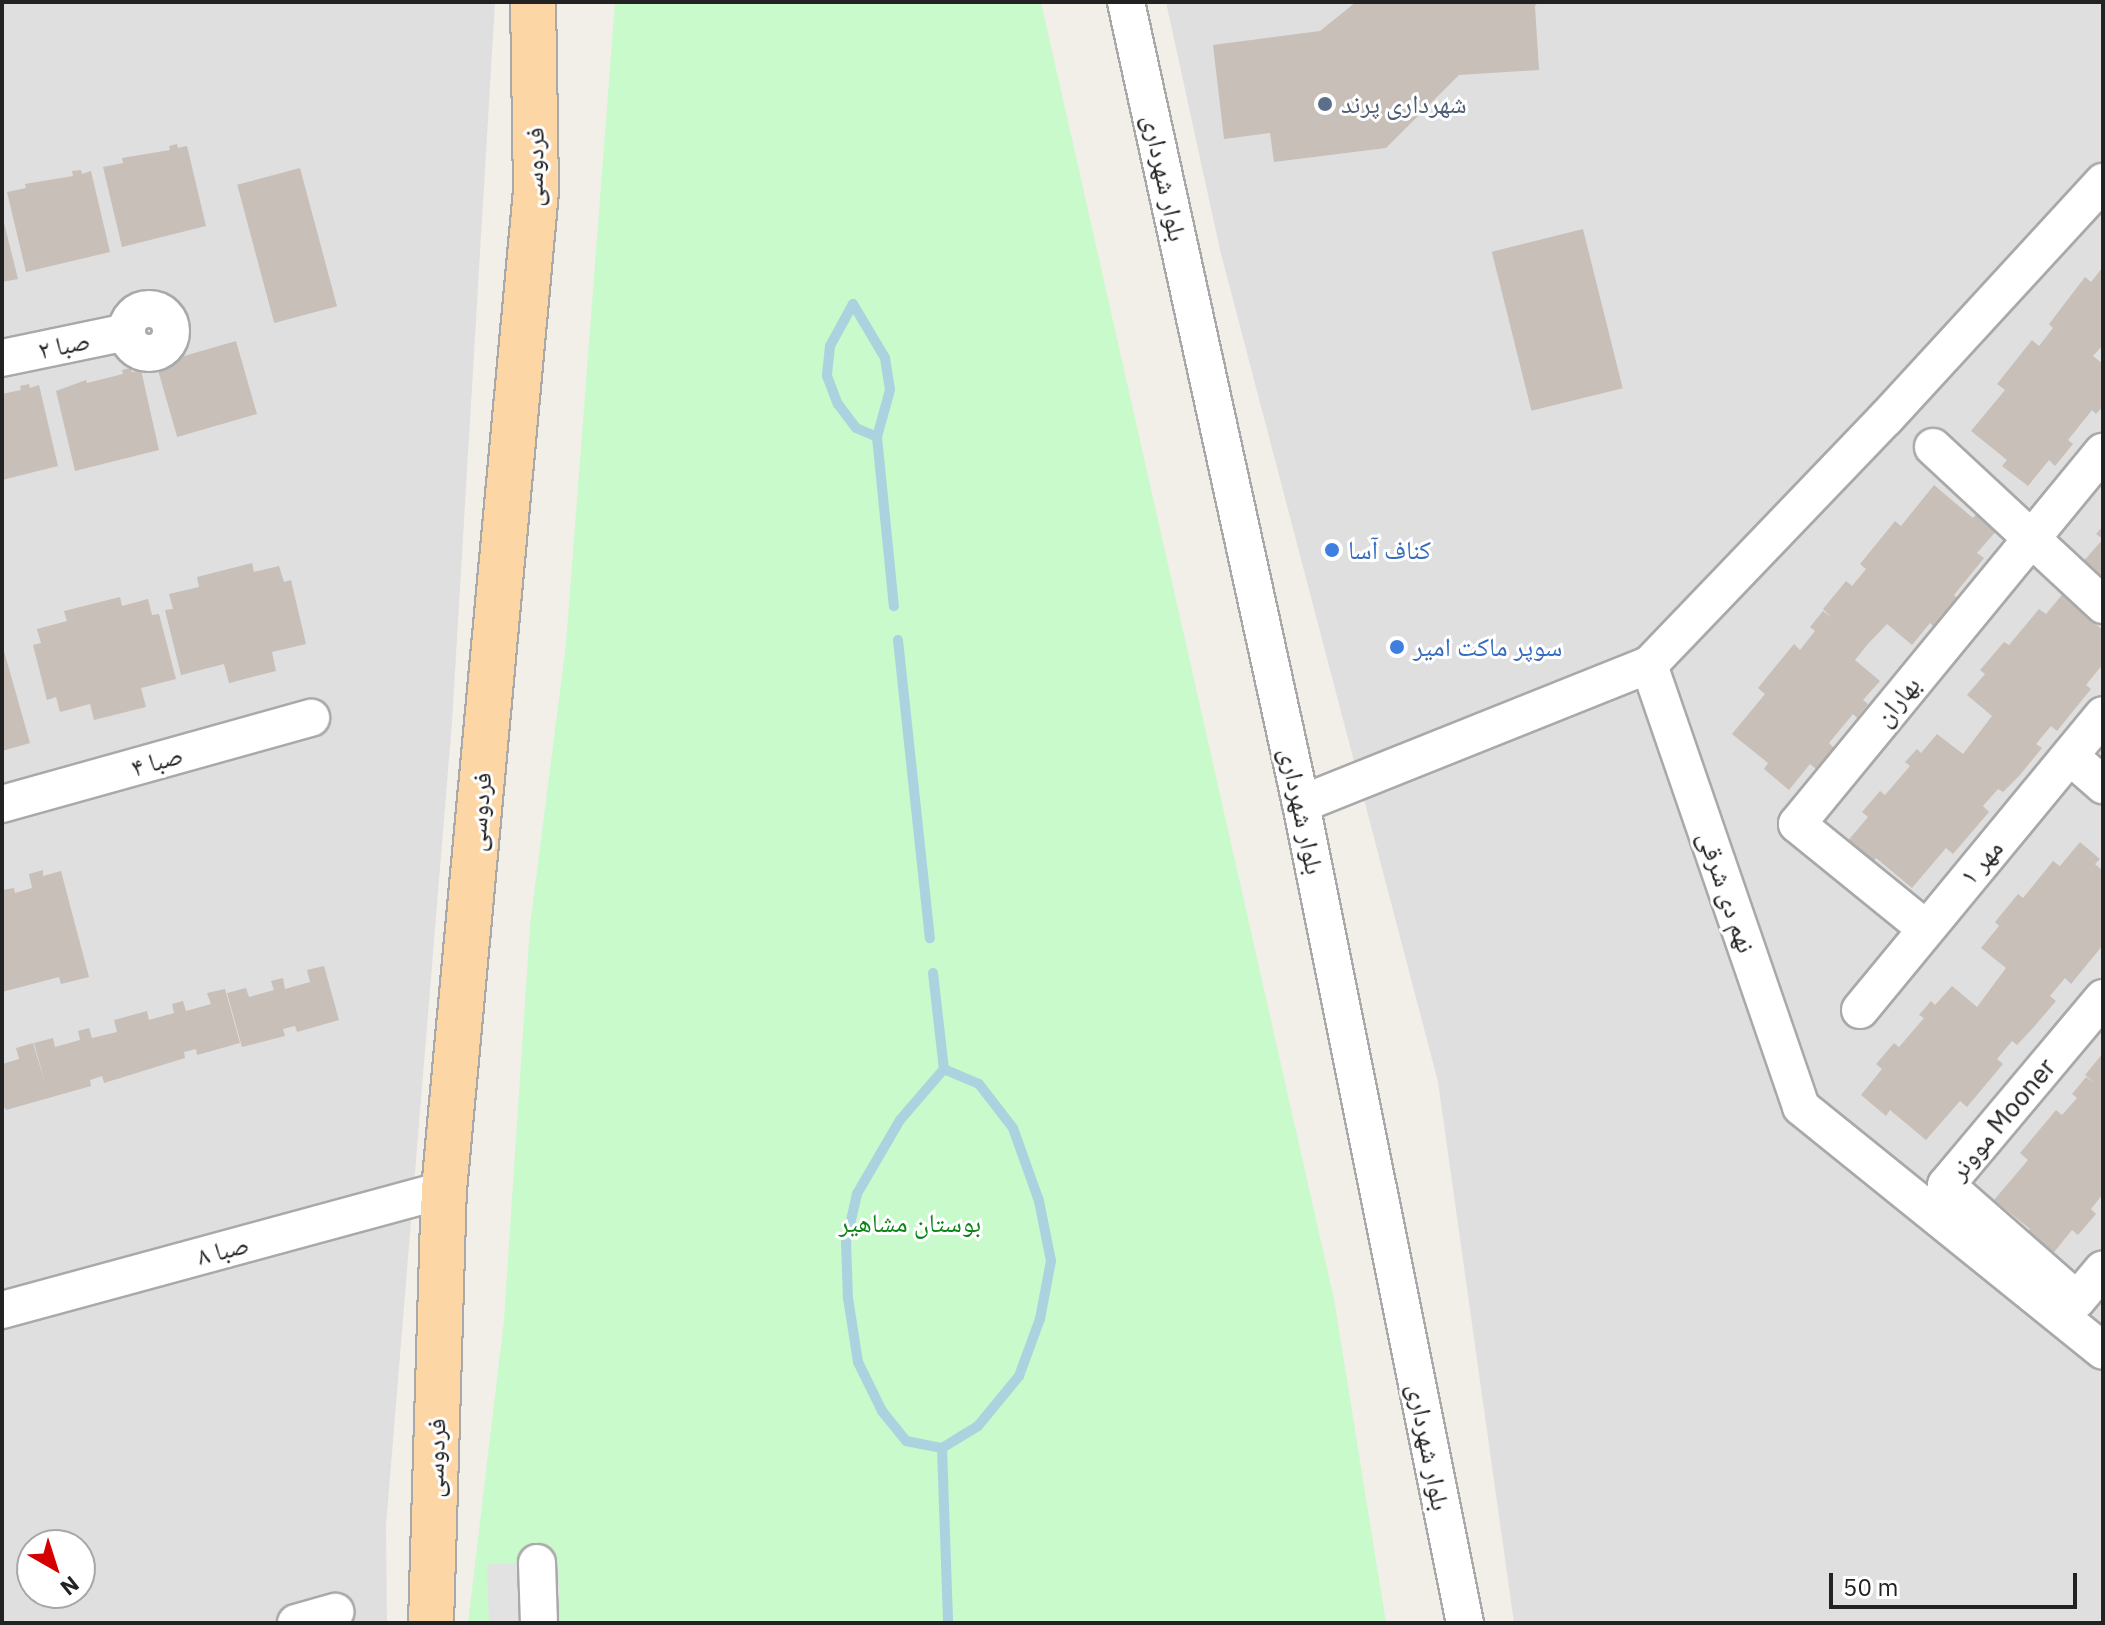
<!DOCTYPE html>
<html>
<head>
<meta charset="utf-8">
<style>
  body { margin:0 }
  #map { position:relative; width:2105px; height:1625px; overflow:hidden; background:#f2efe9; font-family:"IBM Plex Sans","Noto Naskh Arabic",sans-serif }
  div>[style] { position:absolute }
  .residential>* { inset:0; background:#e0dfdf }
  .park>* { inset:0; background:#c8facc }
  .parking>* { inset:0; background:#e2e2e2; transform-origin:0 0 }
  .stream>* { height:10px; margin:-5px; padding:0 5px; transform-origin:5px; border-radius:5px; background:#aad3df }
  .building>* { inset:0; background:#c7bfb8; transform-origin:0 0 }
  .roads { filter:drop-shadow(2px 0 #a9a9a9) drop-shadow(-2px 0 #a9a9a9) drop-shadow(0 2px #a9a9a9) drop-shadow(0 -2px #a9a9a9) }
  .minor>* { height:36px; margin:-18px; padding:0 18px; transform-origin:18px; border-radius:18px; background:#fff }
  .minor>.ring { margin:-18px; padding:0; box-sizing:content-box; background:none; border:36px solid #fff; border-radius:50% }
  .major>* { height:44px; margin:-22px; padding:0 22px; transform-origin:22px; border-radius:22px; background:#fcd6a4 }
  .dots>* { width:22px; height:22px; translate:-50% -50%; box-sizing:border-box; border:4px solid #fff; border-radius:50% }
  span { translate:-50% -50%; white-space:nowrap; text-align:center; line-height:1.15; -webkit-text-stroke:6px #fff; paint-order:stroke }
  .service-label { font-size:26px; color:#4e5e75 }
  .left { translate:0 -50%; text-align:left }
  .street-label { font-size:26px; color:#222 }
  .shop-label { font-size:26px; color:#366cbe }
  .park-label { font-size:26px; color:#0c8416 }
  .frame { position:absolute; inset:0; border:4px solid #222; pointer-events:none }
  .north { position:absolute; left:16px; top:1529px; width:80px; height:80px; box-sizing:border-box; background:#fff; border:2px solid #a7a7a7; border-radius:50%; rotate:141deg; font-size:22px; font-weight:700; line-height:32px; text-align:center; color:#222 }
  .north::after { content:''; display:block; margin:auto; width:28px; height:36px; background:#d40000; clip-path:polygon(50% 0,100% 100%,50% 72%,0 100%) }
  .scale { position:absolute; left:1829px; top:1573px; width:248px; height:36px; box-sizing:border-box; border:4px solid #222; border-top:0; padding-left:10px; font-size:24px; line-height:28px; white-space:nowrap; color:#222; -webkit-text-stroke:6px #fff; paint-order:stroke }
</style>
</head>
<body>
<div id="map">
  <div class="residential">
    <i style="clip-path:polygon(evenodd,2px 2px,495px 2px,452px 722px,386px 1526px,387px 1623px,2px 1623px,2px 2px,32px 1545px,80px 1545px,80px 1593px,32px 1593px,32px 1545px)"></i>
    <i style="clip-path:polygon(1166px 2px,2103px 2px,2103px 1623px,1514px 1623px,1438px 1082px,1220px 250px)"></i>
  </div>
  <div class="park">
    <i style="clip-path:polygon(615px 2px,1041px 2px,1334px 1299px,1386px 1623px,468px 1623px,504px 1320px,530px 926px,566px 644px)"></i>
  </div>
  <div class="parking">
    <i style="left:558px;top:1562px;width:61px;height:71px;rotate:88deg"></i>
  </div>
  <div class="stream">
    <i style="left:853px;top:304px;width:63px;rotate:59.3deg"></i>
    <i style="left:885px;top:358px;width:32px;rotate:81deg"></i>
    <i style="left:890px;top:390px;width:49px;rotate:105.5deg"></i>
    <i style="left:877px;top:437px;width:170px;rotate:84.3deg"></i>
    <i style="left:853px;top:304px;width:48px;rotate:118.7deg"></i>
    <i style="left:830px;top:346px;width:30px;rotate:96deg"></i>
    <i style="left:827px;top:376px;width:30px;rotate:69deg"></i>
    <i style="left:838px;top:404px;width:30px;rotate:53deg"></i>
    <i style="left:856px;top:428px;width:23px;rotate:23deg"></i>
    <i style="left:898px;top:640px;width:300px;rotate:83.9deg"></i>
    <i style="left:933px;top:973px;width:97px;rotate:83.5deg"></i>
    <i style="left:944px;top:1069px;width:67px;rotate:130.8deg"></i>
    <i style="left:900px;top:1120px;width:86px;rotate:120.2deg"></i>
    <i style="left:857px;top:1194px;width:49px;rotate:102.9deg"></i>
    <i style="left:846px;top:1242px;width:56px;rotate:88deg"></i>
    <i style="left:848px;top:1298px;width:65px;rotate:81.1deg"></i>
    <i style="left:858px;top:1362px;width:55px;rotate:63.9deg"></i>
    <i style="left:882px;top:1411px;width:38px;rotate:51deg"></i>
    <i style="left:906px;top:1441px;width:37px;rotate:11deg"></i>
    <i style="left:942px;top:1448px;width:175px;rotate:88deg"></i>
    <i style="left:942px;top:1448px;width:42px;rotate:-31.4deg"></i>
    <i style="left:978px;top:1426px;width:65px;rotate:-50.6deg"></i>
    <i style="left:1019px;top:1376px;width:61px;rotate:-69.8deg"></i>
    <i style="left:1040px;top:1319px;width:59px;rotate:-79.3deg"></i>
    <i style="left:1051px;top:1261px;width:61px;rotate:-101.3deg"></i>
    <i style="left:1039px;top:1201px;width:77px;rotate:-109.6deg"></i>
    <i style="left:1013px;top:1128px;width:56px;rotate:-127.7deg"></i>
    <i style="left:979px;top:1084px;width:38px;rotate:-157deg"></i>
  </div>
  <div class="building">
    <i style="clip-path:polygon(1356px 2px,1538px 2px,1535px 6px,1539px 70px,1459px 75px,1386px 148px,1274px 162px,1270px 133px,1224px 139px,1213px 45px,1320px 31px)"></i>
    <i style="clip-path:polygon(177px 144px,178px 148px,187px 146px,206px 226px,122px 247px,103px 167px,123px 163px,122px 158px,170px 150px,169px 146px)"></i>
    <i style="left:300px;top:168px;width:143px;height:65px;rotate:75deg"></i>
    <i style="clip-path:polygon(81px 170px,82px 174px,91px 171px,110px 252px,26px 272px,7px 192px,26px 188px,25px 184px,73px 176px,72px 171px)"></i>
    <i style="clip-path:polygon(2px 215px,18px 279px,2px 282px)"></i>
    <i style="left:1583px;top:229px;width:164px;height:94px;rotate:76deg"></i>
    <i style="clip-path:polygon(2103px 267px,2103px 345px,2093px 356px,2103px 364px,2103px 406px,2096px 414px,2092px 410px,2068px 440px,2073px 444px,2055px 466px,2049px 460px,2028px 486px,2002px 466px,2007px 460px,1971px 431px,2005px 390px,1997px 384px,2032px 340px,2039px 346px,2053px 328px,2049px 324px,2085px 277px,2091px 282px)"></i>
    <i style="left:236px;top:341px;width:76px;height:83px;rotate:74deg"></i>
    <i style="clip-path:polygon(130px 368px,132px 372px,141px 370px,159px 450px,75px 471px,56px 391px,86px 380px,87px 383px,123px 374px,122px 370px)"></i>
    <i style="clip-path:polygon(29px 384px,30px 388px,39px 385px,58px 466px,2px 480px,2px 394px,21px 390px,20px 386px)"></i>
    <i style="clip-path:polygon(1934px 485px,1973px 518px,1978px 512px,1998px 529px,1977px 553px,1984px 558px,1954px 595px,1958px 599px,1934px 627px,1930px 623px,1912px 645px,1887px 624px,1867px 645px,1855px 660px,1880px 681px,1863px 700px,1868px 704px,1857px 718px,1853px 714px,1829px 743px,1834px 748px,1816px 769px,1810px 764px,1789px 790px,1764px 769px,1768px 763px,1732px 734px,1765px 694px,1758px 688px,1794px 644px,1800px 650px,1815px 631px,1810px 627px,1823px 611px,1832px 618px,1823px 609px,1846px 581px,1852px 586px,1866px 569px,1860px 564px,1895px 521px,1901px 526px)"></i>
    <i style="clip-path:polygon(2103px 526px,2103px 583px,2081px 564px,2103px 539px,2096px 534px)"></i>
    <i style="clip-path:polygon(252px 563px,254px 572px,279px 566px,284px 582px,291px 580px,306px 644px,272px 652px,276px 671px,229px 683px,224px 664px,181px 675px,165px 610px,173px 609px,169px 594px,199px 587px,197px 577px)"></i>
    <i style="clip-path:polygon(2066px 590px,2086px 606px,2081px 612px,2103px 630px,2103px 664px,2086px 685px,2091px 689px,2057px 731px,2051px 726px,2036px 744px,2042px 748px,2019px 776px,2003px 792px,1998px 789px,1983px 806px,1989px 812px,1953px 854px,1946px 848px,1912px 888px,1876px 858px,1872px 864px,1846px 843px,1868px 817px,1862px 812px,1880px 791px,1885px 795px,1910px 766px,1905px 762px,1917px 749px,1921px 753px,1937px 734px,1963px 754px,1992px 716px,1967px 695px,1985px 674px,1980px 670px,2004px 642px,2009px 645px,2039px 609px,2046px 614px)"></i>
    <i style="clip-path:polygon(120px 597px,122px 606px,148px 599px,152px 615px,159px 614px,176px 679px,141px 688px,146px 707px,94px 720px,90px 704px,60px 712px,56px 697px,47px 700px,33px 645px,41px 643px,37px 629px,67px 621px,64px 611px)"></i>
    <i style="clip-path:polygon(2px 644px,30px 743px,2px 751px)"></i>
    <i style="clip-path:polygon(2080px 842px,2100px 859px,2095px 864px,2103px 871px,2103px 945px,2071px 984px,2065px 978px,2050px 996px,2056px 1001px,2033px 1028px,2017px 1045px,2012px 1041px,1997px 1059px,2003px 1064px,1967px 1107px,1960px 1101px,1926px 1140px,1890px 1110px,1886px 1116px,1861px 1095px,1882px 1069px,1876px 1064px,1894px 1043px,1899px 1047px,1924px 1018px,1919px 1015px,1931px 1001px,1935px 1005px,1952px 986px,1977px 1007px,2006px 968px,1981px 948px,1999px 926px,1995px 922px,2018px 894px,2023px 898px,2053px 861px,2060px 866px)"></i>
    <i style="clip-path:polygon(43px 870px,43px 876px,61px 871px,89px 977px,61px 984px,59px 977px,2px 992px,2px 890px,14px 888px,15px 893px,32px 888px,29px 874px)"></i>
    <i style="clip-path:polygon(324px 966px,339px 1020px,297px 1032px,295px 1026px,283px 1029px,285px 1036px,242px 1047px,227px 993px,246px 988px,249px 997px,274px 990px,271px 981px,283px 978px,285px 989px,310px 982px,307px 970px)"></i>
    <i style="clip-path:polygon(225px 989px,240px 1043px,197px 1055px,196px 1049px,184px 1052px,185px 1058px,104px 1083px,102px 1076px,90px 1080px,91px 1086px,6px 1110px,2px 1104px,2px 1064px,19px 1059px,16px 1048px,33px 1043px,46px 1086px,34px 1043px,53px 1038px,55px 1047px,80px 1040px,78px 1031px,89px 1028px,92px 1038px,117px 1032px,114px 1020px,147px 1011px,149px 1020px,174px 1013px,172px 1004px,183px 1001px,186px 1011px,211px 1004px,207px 993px)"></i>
    <i style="clip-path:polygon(2103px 1053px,2103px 1194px,2091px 1209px,2096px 1214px,2078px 1235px,2072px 1230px,2051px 1256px,2025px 1235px,2030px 1229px,1994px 1200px,2028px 1160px,2020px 1153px,2056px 1110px,2062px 1115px,2077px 1098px,2072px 1094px,2086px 1077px,2095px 1083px,2085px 1075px)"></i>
  </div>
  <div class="roads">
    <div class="minor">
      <i style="left:1126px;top:2px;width:821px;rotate:77.69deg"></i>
      <i style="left:1301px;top:804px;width:835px;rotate:78.68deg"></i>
      <i class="ring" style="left:127px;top:309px;width:8px;height:8px"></i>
      <i style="left:2px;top:358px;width:127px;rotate:-11.8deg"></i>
      <i style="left:1933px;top:447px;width:232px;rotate:42.9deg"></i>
      <i style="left:1649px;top:665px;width:342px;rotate:-46.2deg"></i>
      <i style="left:1886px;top:418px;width:321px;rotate:-47.4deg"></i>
      <i style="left:2071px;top:757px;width:43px;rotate:41.2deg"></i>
      <i style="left:2px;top:804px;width:321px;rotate:-15.6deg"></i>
      <i style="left:1301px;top:804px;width:375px;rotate:-21.8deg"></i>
      <i style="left:1649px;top:665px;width:467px;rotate:71deg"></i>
      <i style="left:1801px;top:1107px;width:388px;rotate:38.9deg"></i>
      <i style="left:1925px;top:928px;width:165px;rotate:-140.9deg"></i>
      <i style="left:1797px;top:824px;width:482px;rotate:-50.6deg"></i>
      <i style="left:2103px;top:998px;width:244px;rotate:130deg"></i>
      <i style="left:1946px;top:1185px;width:174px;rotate:41.3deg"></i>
      <i style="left:2077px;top:1300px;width:40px;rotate:-50deg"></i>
      <i style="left:1860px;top:1010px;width:382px;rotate:-50.5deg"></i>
      <i style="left:2px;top:1310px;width:458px;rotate:-15.2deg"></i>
      <i style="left:537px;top:1563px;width:60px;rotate:88.1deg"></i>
      <i style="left:296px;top:1623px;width:41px;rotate:-15.8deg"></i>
    </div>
    <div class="major">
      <i style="left:431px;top:1623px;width:433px;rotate:-88.3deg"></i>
      <i style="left:444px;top:1190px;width:1004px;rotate:-84.74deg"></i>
      <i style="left:536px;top:190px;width:188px;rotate:-90.9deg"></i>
    </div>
  </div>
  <div class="dots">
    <i style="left:1325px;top:104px;background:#5c6f8a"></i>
    <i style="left:1332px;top:550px;background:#3f7fe0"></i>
    <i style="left:1397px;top:647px;background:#3f7fe0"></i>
  </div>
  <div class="service-label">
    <span class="left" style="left:1341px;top:104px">شهرداری پرند</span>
  </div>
  <div class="street-label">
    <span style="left:534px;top:167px;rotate:-89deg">فردوسی</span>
    <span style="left:1165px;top:178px;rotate:78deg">بلوار شهرداری</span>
    <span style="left:64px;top:345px;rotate:-12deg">صبا ۲</span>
    <span style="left:1897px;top:701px;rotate:-51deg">بهاران</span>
    <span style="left:157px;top:761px;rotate:-16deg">صبا ۴</span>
    <span style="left:1302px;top:811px;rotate:78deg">بلوار شهرداری</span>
    <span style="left:479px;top:812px;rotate:-85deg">فردوسی</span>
    <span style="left:1981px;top:862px;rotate:-49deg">مهر ۱</span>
    <span style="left:1727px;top:892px;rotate:71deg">نهم دی شرقی</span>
    <span style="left:2002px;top:1119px;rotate:-50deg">موونر Mooner</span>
    <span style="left:223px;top:1250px;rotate:-15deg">صبا ۸</span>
    <span style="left:1429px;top:1447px;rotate:79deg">بلوار شهرداری</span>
    <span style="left:435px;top:1458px;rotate:-88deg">فردوسی</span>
  </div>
  <div class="shop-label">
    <span class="left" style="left:1348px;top:550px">کناف آسا</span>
    <span class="left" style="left:1413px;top:647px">سوپر ماکت امیر</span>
  </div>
  <div class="park-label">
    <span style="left:910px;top:1223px">بوستان مشاهیر</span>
  </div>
  <div class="frame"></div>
  <div class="north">N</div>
  <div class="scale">50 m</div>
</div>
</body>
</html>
